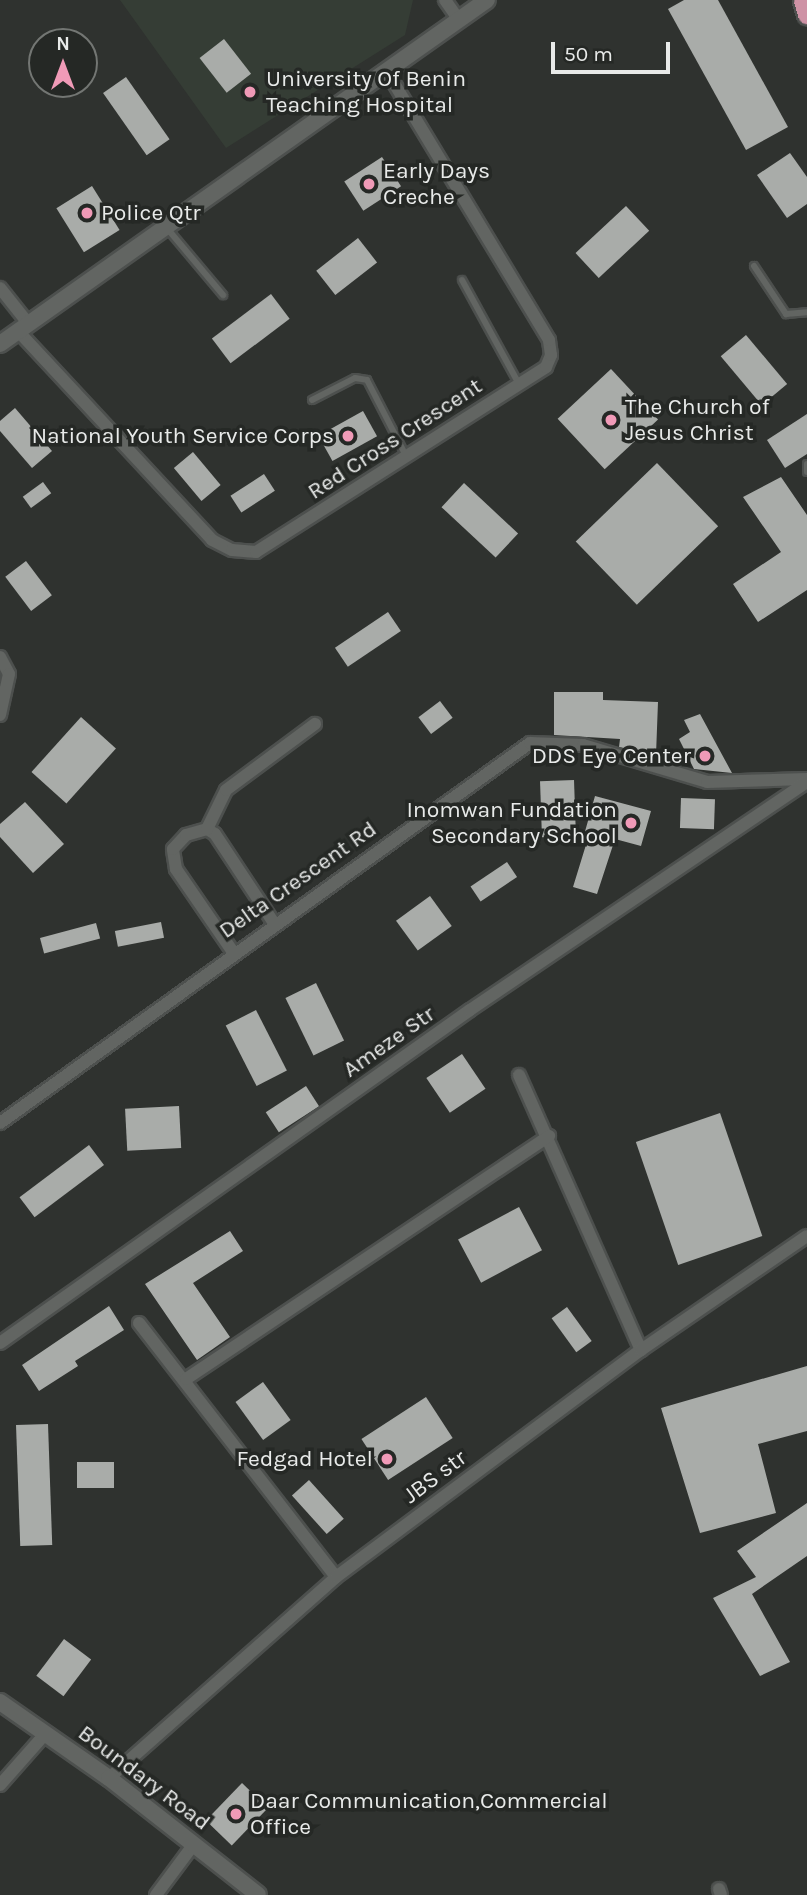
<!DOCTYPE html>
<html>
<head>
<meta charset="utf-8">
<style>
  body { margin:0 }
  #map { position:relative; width:807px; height:1895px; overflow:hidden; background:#2f322f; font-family:Karla,sans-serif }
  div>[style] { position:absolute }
  .built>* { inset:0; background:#353d35 }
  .building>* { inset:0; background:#a9aca9; transform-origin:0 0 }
  .roads { filter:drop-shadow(2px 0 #4d504e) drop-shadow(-2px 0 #4d504e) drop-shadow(0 2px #4d504e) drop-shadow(0 -2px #4d504e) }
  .service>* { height:6px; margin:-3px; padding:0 3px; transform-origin:3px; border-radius:3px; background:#626562 }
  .minor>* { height:12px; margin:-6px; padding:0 6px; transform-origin:6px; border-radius:6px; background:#626562 }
  .tertiary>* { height:16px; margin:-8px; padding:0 8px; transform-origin:8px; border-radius:8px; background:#626562 }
  .trunk>* { height:19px; margin:-9.5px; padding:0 9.5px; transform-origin:9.5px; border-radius:9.5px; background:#ce92a5 }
  .dots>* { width:19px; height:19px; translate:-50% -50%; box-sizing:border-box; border:4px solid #252825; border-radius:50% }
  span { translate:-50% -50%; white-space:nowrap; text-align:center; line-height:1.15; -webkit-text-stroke:7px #252825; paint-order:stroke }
  .poi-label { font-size:23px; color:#e8eae9 }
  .left { translate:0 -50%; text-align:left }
  .right { translate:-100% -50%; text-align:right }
  .street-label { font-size:23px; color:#e8eae9 }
  .north { position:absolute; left:28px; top:28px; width:70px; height:70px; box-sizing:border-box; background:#252825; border:2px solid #737673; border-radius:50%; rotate:0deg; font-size:19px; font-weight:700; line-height:28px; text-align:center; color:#e8eae9 }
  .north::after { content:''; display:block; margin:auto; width:24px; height:32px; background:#f09ab7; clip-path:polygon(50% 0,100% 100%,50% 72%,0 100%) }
  .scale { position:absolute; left:551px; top:42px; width:119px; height:32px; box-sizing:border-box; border:4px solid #e8eae9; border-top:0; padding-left:9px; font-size:21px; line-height:24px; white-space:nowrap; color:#e8eae9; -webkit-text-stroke:5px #252825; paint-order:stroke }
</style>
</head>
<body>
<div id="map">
  <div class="built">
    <i style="clip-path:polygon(120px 0,413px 0,405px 35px,226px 148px)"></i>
  </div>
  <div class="building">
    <i style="clip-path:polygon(684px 0,718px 0,788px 127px,746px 150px,668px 9px)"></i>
    <i style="left:224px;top:39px;width:44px;height:31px;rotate:52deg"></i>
    <i style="left:126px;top:77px;width:76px;height:28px;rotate:55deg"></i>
    <i style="clip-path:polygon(790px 153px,807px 177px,807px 204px,787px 218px,757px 175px)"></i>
    <i style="left:382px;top:157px;width:35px;height:45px;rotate:57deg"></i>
    <i style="left:92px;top:186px;width:52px;height:42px;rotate:58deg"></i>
    <i style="left:626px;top:206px;width:34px;height:69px;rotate:47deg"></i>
    <i style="left:358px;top:238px;width:31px;height:53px;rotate:52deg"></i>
    <i style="left:271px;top:294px;width:31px;height:74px;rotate:53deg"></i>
    <i style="left:746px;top:335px;width:64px;height:33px;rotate:50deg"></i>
    <i style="left:611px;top:369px;width:69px;height:73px;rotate:47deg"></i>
    <i style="clip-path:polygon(15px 408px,52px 451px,32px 468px,0 431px,0 421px)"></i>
    <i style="left:363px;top:411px;width:29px;height:51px;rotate:61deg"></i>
    <i style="clip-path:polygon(807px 414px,807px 454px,785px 468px,767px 440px)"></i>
    <i style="left:193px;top:452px;width:43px;height:25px;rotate:50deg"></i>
    <i style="left:657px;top:463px;width:88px;height:113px;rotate:46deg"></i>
    <i style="left:264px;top:474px;width:20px;height:40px;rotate:57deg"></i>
    <i style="clip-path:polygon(781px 477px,807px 515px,807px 590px,758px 622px,733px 584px,781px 552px,743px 497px)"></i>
    <i style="left:43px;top:482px;width:14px;height:25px;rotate:54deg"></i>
    <i style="left:464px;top:483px;width:74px;height:33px;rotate:43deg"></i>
    <i style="left:26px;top:561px;width:43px;height:26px;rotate:53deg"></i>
    <i style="left:388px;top:612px;width:23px;height:64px;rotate:56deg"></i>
    <i style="clip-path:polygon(554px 692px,603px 692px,603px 700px,658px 702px,656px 755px,619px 747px,620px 739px,554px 735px)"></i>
    <i style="left:440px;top:701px;width:21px;height:27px;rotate:53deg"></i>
    <i style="clip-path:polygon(700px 714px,732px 773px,694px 769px,679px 739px,690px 732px,684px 720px)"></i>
    <i style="left:81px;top:717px;width:47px;height:74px;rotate:42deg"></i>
    <i style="left:574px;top:780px;width:56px;height:34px;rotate:88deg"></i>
    <i style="clip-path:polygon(595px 796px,651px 811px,641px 846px,615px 839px,597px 894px,573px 887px,589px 835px,584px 835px)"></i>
    <i style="left:681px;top:798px;width:34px;height:30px;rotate:2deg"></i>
    <i style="clip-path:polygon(25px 802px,64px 844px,33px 873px,0 837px,0 824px)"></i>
    <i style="left:507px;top:862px;width:18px;height:44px;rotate:56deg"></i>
    <i style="left:430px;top:896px;width:37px;height:42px;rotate:54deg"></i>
    <i style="left:161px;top:922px;width:16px;height:47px;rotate:79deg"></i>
    <i style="left:96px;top:923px;width:16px;height:58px;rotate:75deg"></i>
    <i style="left:316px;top:983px;width:64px;height:34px;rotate:64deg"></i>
    <i style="left:256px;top:1010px;width:68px;height:34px;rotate:63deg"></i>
    <i style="left:462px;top:1054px;width:42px;height:43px;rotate:56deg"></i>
    <i style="left:306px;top:1086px;width:24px;height:48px;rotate:57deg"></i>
    <i style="left:179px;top:1106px;width:42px;height:54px;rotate:87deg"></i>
    <i style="left:720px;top:1113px;width:130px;height:89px;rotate:71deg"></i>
    <i style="left:89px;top:1145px;width:25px;height:87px;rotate:53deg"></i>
    <i style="left:519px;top:1207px;width:49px;height:69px;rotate:62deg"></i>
    <i style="clip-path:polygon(230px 1231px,243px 1251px,193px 1283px,230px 1337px,197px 1360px,145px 1284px)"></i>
    <i style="clip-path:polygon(109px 1306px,124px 1330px,75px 1361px,78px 1366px,39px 1391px,22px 1365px)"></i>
    <i style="left:567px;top:1307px;width:42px;height:19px;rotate:54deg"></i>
    <i style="clip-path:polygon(807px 1366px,807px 1431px,758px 1444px,776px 1513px,700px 1533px,661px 1408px)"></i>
    <i style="left:263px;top:1382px;width:47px;height:34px;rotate:54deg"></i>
    <i style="left:426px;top:1397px;width:49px;height:77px;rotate:57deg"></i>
    <i style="left:48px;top:1424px;width:121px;height:32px;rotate:88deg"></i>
    <i style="left:77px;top:1462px;width:37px;height:26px"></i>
    <i style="left:309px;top:1480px;width:52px;height:23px;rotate:48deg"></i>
    <i style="clip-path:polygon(807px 1503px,807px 1556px,752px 1594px,790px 1662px,760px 1676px,713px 1598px,756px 1577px,737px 1551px)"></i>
    <i style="left:64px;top:1639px;width:34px;height:46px;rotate:37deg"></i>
    <i style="left:242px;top:1783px;width:36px;height:52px;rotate:44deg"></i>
  </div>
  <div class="roads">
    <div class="service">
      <i style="left:166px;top:227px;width:89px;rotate:50deg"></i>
      <i style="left:754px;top:266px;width:58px;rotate:56.3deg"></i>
      <i style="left:786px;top:314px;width:21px;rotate:-5deg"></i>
      <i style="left:462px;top:280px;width:119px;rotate:61.3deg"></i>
      <i style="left:312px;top:400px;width:48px;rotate:-27.1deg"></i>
      <i style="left:355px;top:378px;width:12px;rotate:9deg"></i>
      <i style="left:367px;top:380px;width:85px;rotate:62.8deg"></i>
      <i style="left:807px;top:464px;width:8px;rotate:90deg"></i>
    </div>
    <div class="minor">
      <i style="left:445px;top:0;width:24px;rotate:55deg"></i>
      <i style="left:0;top:288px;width:43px;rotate:51.5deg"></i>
      <i style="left:18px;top:331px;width:285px;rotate:47.1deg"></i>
      <i style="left:212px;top:540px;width:22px;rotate:27deg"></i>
      <i style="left:232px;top:550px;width:24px;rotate:5deg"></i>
      <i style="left:256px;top:552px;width:344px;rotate:-32.5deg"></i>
      <i style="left:546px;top:367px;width:13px;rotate:-67deg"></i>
      <i style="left:551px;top:355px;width:15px;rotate:-98deg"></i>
      <i style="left:549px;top:340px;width:315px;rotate:-121.1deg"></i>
      <i style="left:0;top:657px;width:19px;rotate:62deg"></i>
      <i style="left:9px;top:674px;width:42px;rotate:102.4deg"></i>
      <i style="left:207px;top:829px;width:9px;rotate:32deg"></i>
      <i style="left:215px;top:834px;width:107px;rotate:56.5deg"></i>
      <i style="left:233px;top:952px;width:101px;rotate:-124.5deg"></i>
      <i style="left:176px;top:869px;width:20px;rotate:-99deg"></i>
      <i style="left:173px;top:849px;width:19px;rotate:-47deg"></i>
      <i style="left:186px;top:835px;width:22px;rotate:-16deg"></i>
      <i style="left:207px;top:829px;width:43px;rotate:-64deg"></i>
      <i style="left:226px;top:790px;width:111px;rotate:-36.6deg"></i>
      <i style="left:519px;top:1075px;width:301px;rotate:66.1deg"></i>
      <i style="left:0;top:1123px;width:652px;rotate:-35.64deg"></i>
      <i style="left:530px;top:743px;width:53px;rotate:2.2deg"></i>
      <i style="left:583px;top:745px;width:129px;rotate:16.6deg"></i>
      <i style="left:707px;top:782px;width:100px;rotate:-1.7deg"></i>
      <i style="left:139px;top:1323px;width:321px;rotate:52.2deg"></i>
      <i style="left:0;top:1343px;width:576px;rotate:-35.32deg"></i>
      <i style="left:470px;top:1010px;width:407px;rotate:-34.1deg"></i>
      <i style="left:186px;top:1379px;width:437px;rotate:-33.8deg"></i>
      <i style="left:109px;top:1778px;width:303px;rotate:-41.5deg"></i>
      <i style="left:336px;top:1577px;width:380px;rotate:-36.7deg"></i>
      <i style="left:641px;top:1350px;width:201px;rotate:-34.5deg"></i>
      <i style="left:0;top:1785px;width:69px;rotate:-48.5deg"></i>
      <i style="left:719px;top:1889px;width:6px;rotate:72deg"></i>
      <i style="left:156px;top:1895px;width:64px;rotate:-53.3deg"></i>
    </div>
    <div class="tertiary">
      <i style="left:0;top:344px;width:596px;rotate:-35.24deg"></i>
      <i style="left:0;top:1702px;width:133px;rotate:34.9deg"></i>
      <i style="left:109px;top:1778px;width:189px;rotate:38.1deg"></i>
    </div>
    <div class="trunk">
      <i style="left:803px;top:0;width:15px;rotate:74deg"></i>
    </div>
  </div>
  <div class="dots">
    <i style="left:250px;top:92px;background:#f09ab7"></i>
    <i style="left:369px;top:184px;background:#f09ab7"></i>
    <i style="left:87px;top:213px;background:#f09ab7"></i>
    <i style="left:611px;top:420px;background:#f09ab7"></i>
    <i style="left:348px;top:436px;background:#f09ab7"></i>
    <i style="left:705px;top:756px;background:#f09ab7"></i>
    <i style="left:631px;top:823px;background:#f09ab7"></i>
    <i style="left:387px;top:1459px;background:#f09ab7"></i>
    <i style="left:236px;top:1814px;background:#f09ab7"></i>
  </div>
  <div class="poi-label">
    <span class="left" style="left:266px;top:92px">University Of Benin<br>Teaching Hospital</span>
    <span class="left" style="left:383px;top:184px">Early Days<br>Creche</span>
    <span class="left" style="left:101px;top:213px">Police Qtr</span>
    <span class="left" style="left:625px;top:420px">The Church of<br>Jesus Christ</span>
    <span class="right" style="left:334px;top:436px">National Youth Service Corps</span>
    <span class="right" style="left:691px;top:756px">DDS Eye Center</span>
    <span class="right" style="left:617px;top:823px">Inomwan Fundation<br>Secondary School</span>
    <span class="right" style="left:373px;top:1459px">Fedgad Hotel</span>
    <span class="left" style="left:250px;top:1814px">Daar Communication,Commercial<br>Office</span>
  </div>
  <div class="street-label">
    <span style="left:395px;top:439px;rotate:-33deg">Red Cross Crescent</span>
    <span style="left:298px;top:880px;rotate:-35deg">Delta Crescent Rd</span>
    <span style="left:389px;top:1042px;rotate:-35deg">Ameze Str</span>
    <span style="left:435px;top:1477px;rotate:-37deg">JBS str</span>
    <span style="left:144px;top:1778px;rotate:37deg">Boundary Road</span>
  </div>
  <div class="north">N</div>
  <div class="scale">50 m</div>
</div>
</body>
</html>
